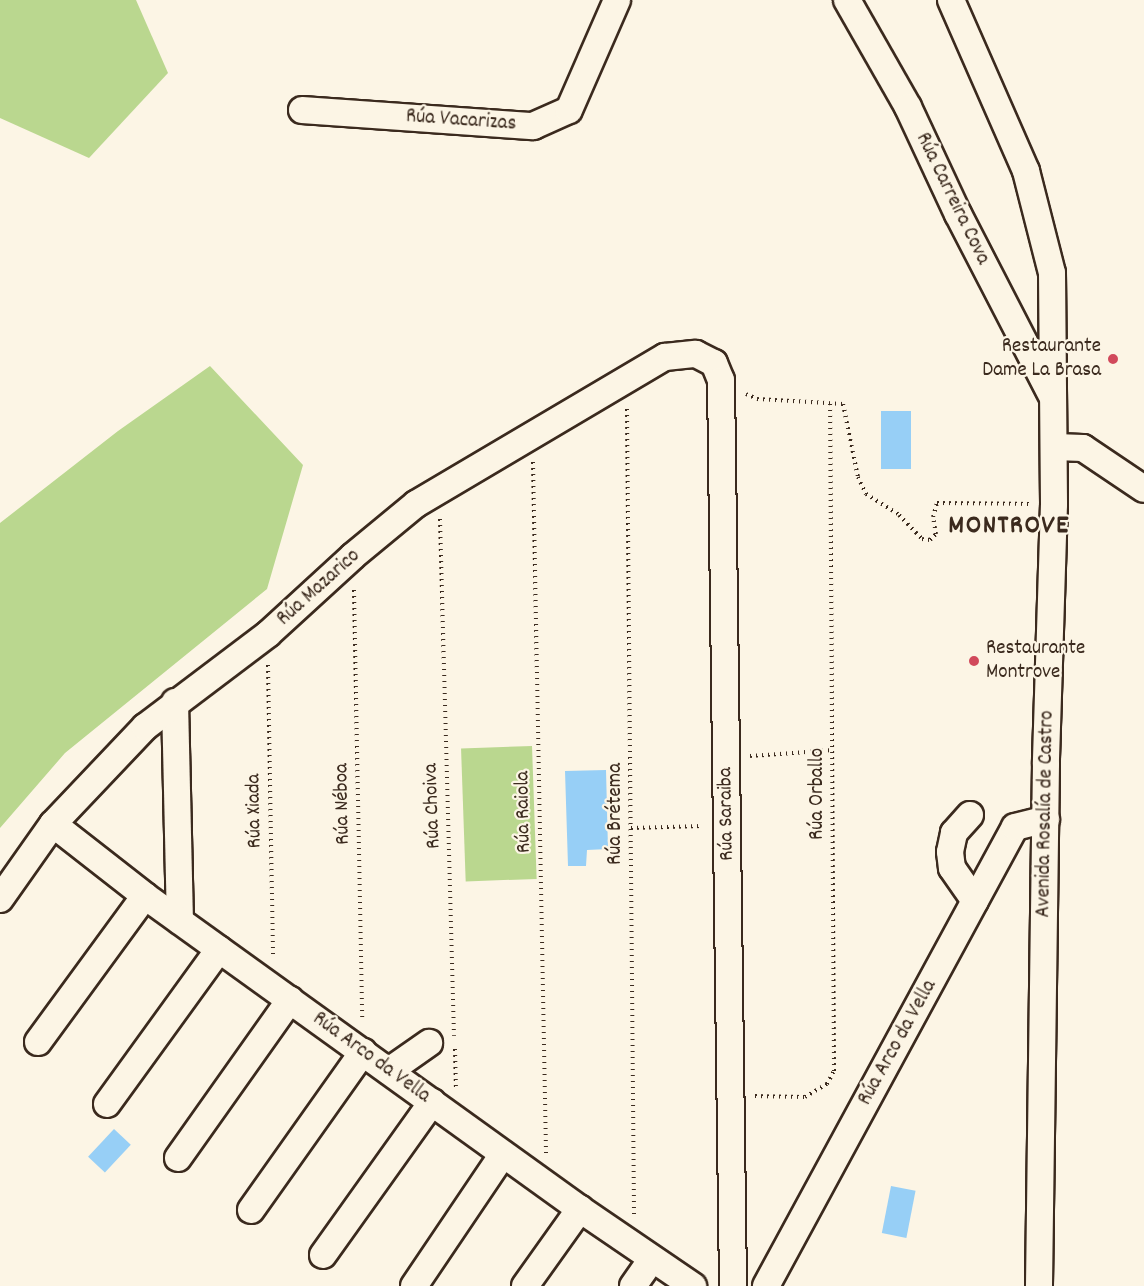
<!DOCTYPE html>
<html>
<head>
<meta charset="utf-8">
<style>
  body { margin:0 }
  #map { position:relative; width:1144px; height:1286px; overflow:hidden; background:#fcf5e5; font-family:Dekko,sans-serif }
  div>[style] { position:absolute }
  .green>* { inset:0; background:#bad78f; transform-origin:0 0 }
  .water>* { inset:0; background:#97cff6; transform-origin:0 0 }
  .path>* { height:4px; margin-top:-2px; transform-origin:0; background:repeating-linear-gradient(90deg,#3b2a1e 0 1.5px,transparent 0 6px) }
  .roads { filter:drop-shadow(2px 0 #3b2a1e) drop-shadow(-2px 0 #3b2a1e) drop-shadow(0 2px #3b2a1e) drop-shadow(0 -2px #3b2a1e) }
  .minor>* { height:26px; margin:-13px; padding:0 13px; transform-origin:13px; border-radius:13px; background:#fcf5e5 }
  .dots>* { width:16px; height:16px; translate:-50% -50%; box-sizing:border-box; border:3px solid #fcf5e5; border-radius:50% }
  span { translate:-50% -50%; white-space:nowrap; text-align:center; line-height:1.15; -webkit-text-stroke:4.5px #fcf5e5; paint-order:stroke }
  .street-label { font-size:21px; color:#3b2a1e }
  .poi-label { font-size:21px; color:#3b2a1e }
  .right { translate:-100% -50%; text-align:right }
  .left { translate:0 -50%; text-align:left }
  .district-label { font-size:27px; color:#3b2a1e; font-weight:700; letter-spacing:1.5px }
</style>
</head>
<body>
<div id="map">
  <div class="green">
    <i style="clip-path:polygon(0 0,136px 0,168px 73px,89px 158px,0 118px)"></i>
    <i style="clip-path:polygon(210px 366px,303px 465px,267px 589px,65px 753px,0 828px,0 523px,118px 431px)"></i>
    <i style="left:532px;top:746px;width:133px;height:71px;rotate:88deg"></i>
  </div>
  <div class="water">
    <i style="left:881px;top:411px;width:30px;height:58px"></i>
    <i style="clip-path:polygon(606px 770px,608px 849px,587px 850px,586px 866px,568px 866px,565px 771px)"></i>
    <i style="left:114px;top:1129px;width:23px;height:38px;rotate:43deg"></i>
    <i style="left:891px;top:1186px;width:25px;height:48px;rotate:11deg"></i>
  </div>
  <div class="path">
    <i style="left:746px;top:394px;width:12px;rotate:24deg"></i>
    <i style="left:757px;top:399px;width:86px;rotate:3.3deg"></i>
    <i style="left:843px;top:404px;width:75px;rotate:78.4deg"></i>
    <i style="left:858px;top:477px;width:19px;rotate:65deg"></i>
    <i style="left:866px;top:494px;width:39px;rotate:32deg"></i>
    <i style="left:899px;top:515px;width:33px;rotate:46deg"></i>
    <i style="left:922px;top:539px;width:8px;rotate:7deg"></i>
    <i style="left:930px;top:540px;width:8px;rotate:-45deg"></i>
    <i style="left:936px;top:534px;width:17px;rotate:-100deg"></i>
    <i style="left:933px;top:517px;width:15px;rotate:-74deg"></i>
    <i style="left:937px;top:503px;width:92px;rotate:0.6deg"></i>
    <i style="left:627px;top:409px;width:805px;rotate:89.5deg"></i>
    <i style="left:533px;top:462px;width:692px;rotate:88.92deg"></i>
    <i style="left:440px;top:519px;width:517px;rotate:88.45deg"></i>
    <i style="left:354px;top:590px;width:430px;rotate:88.9deg"></i>
    <i style="left:268px;top:665px;width:292px;rotate:89deg"></i>
    <i style="left:750px;top:756px;width:83px;rotate:-4.1deg"></i>
    <i style="left:631px;top:828px;width:71px;rotate:-1.6deg"></i>
    <i style="left:455px;top:1049px;width:41px;rotate:88.6deg"></i>
    <i style="left:755px;top:1096px;width:50px;rotate:1.1deg"></i>
    <i style="left:805px;top:1097px;width:26px;rotate:-31deg"></i>
    <i style="left:827px;top:1084px;width:15px;rotate:-62deg"></i>
    <i style="left:834px;top:1071px;width:668px;rotate:-90.34deg"></i>
  </div>
  <div class="roads">
    <div class="minor">
      <i style="left:847px;top:0;width:123px;rotate:60.3deg"></i>
      <i style="left:908px;top:107px;width:118px;rotate:65deg"></i>
      <i style="left:958px;top:214px;width:203px;rotate:62.7deg"></i>
      <i style="left:951px;top:0;width:187px;rotate:66.3deg"></i>
      <i style="left:1026px;top:171px;width:105px;rotate:75.7deg"></i>
      <i style="left:1052px;top:273px;width:231px;rotate:89.5deg"></i>
      <i style="left:1054px;top:504px;width:260px;rotate:91.8deg"></i>
      <i style="left:1046px;top:764px;width:522px;rotate:90.77deg"></i>
      <i style="left:302px;top:110px;width:232px;rotate:4deg"></i>
      <i style="left:533px;top:126px;width:39px;rotate:-24deg"></i>
      <i style="left:569px;top:110px;width:120px;rotate:-66.4deg"></i>
      <i style="left:1055px;top:447px;width:28px;rotate:2deg"></i>
      <i style="left:1083px;top:448px;width:73px;rotate:33.9deg"></i>
      <i style="left:175px;top:702px;width:219px;rotate:88.7deg"></i>
      <i style="left:970px;top:815px;width:24px;rotate:132deg"></i>
      <i style="left:954px;top:833px;width:19px;rotate:102deg"></i>
      <i style="left:950px;top:852px;width:16px;rotate:83deg"></i>
      <i style="left:952px;top:868px;width:40px;rotate:55.1deg"></i>
      <i style="left:53px;top:824px;width:117px;rotate:38deg"></i>
      <i style="left:145px;top:896px;width:536px;rotate:35.74deg"></i>
      <i style="left:580px;top:1209px;width:137px;rotate:34.3deg"></i>
      <i style="left:0;top:899px;width:92px;rotate:-54.8deg"></i>
      <i style="left:53px;top:824px;width:134px;rotate:-46.5deg"></i>
      <i style="left:145px;top:727px;width:154px;rotate:-37.1deg"></i>
      <i style="left:268px;top:634px;width:115px;rotate:-42.5deg"></i>
      <i style="left:353px;top:556px;width:82px;rotate:-39.5deg"></i>
      <i style="left:416px;top:504px;width:289px;rotate:-30.6deg"></i>
      <i style="left:665px;top:357px;width:31px;rotate:-6deg"></i>
      <i style="left:696px;top:354px;width:20px;rotate:27deg"></i>
      <i style="left:714px;top:363px;width:18px;rotate:68deg"></i>
      <i style="left:721px;top:380px;width:906px;rotate:89.24deg"></i>
      <i style="left:38px;top:1042px;width:181px;rotate:-53.8deg"></i>
      <i style="left:389px;top:1071px;width:49px;rotate:-35deg"></i>
      <i style="left:107px;top:1104px;width:191px;rotate:-54.1deg"></i>
      <i style="left:178px;top:1158px;width:194px;rotate:-54.7deg"></i>
      <i style="left:251px;top:1210px;width:194px;rotate:-54.7deg"></i>
      <i style="left:323px;top:1255px;width:188px;rotate:-54.5deg"></i>
      <i style="left:414px;top:1286px;width:159px;rotate:-56deg"></i>
      <i style="left:525px;top:1286px;width:95px;rotate:-54.5deg"></i>
      <i style="left:633px;top:1286px;width:32px;rotate:-55deg"></i>
      <i style="left:766px;top:1286px;width:522px;rotate:-61.52deg"></i>
      <i style="left:1015px;top:827px;width:32px;rotate:-14deg"></i>
    </div>
  </div>
  <div class="dots">
    <i style="left:1113px;top:359px;background:#d1495b"></i>
    <i style="left:974px;top:661px;background:#d1495b"></i>
  </div>
  <div class="street-label">
    <span style="left:461px;top:121px;rotate:4deg">Rúa Vacarizas</span>
    <span style="left:952px;top:199px;rotate:64deg">Rúa Carreira Cova</span>
    <span style="left:319px;top:588px;rotate:-42deg">Rúa Mazarico</span>
    <span style="left:818px;top:794px;rotate:-90deg">Rúa Orballo</span>
    <span style="left:343px;top:804px;rotate:-91deg">Rúa Néboa</span>
    <span style="left:433px;top:806px;rotate:-92deg">Rúa Choiva</span>
    <span style="left:255px;top:811px;rotate:-91deg">Rúa Xiada</span>
    <span style="left:524px;top:812px;rotate:-91deg">Rúa Raiola</span>
    <span style="left:616px;top:814px;rotate:-90deg">Rúa Brétema</span>
    <span style="left:727px;top:814px;rotate:-91deg">Rúa Saraiba</span>
    <span style="left:1046px;top:814px;rotate:-89deg">Avenida Rosalía de Castro</span>
    <span style="left:898px;top:1043px;rotate:-61deg">Rúa Arco da Vella</span>
    <span style="left:371px;top:1058px;rotate:36deg">Rúa Arco da Vella</span>
  </div>
  <div class="poi-label">
    <span class="right" style="left:1101px;top:359px">Restaurante<br>Dame La Brasa</span>
    <span class="left" style="left:986px;top:661px">Restaurante<br>Montrove</span>
  </div>
  <div class="district-label">
    <span style="left:1009px;top:527px">MONTROVE</span>
  </div>
</div>
</body>
</html>
